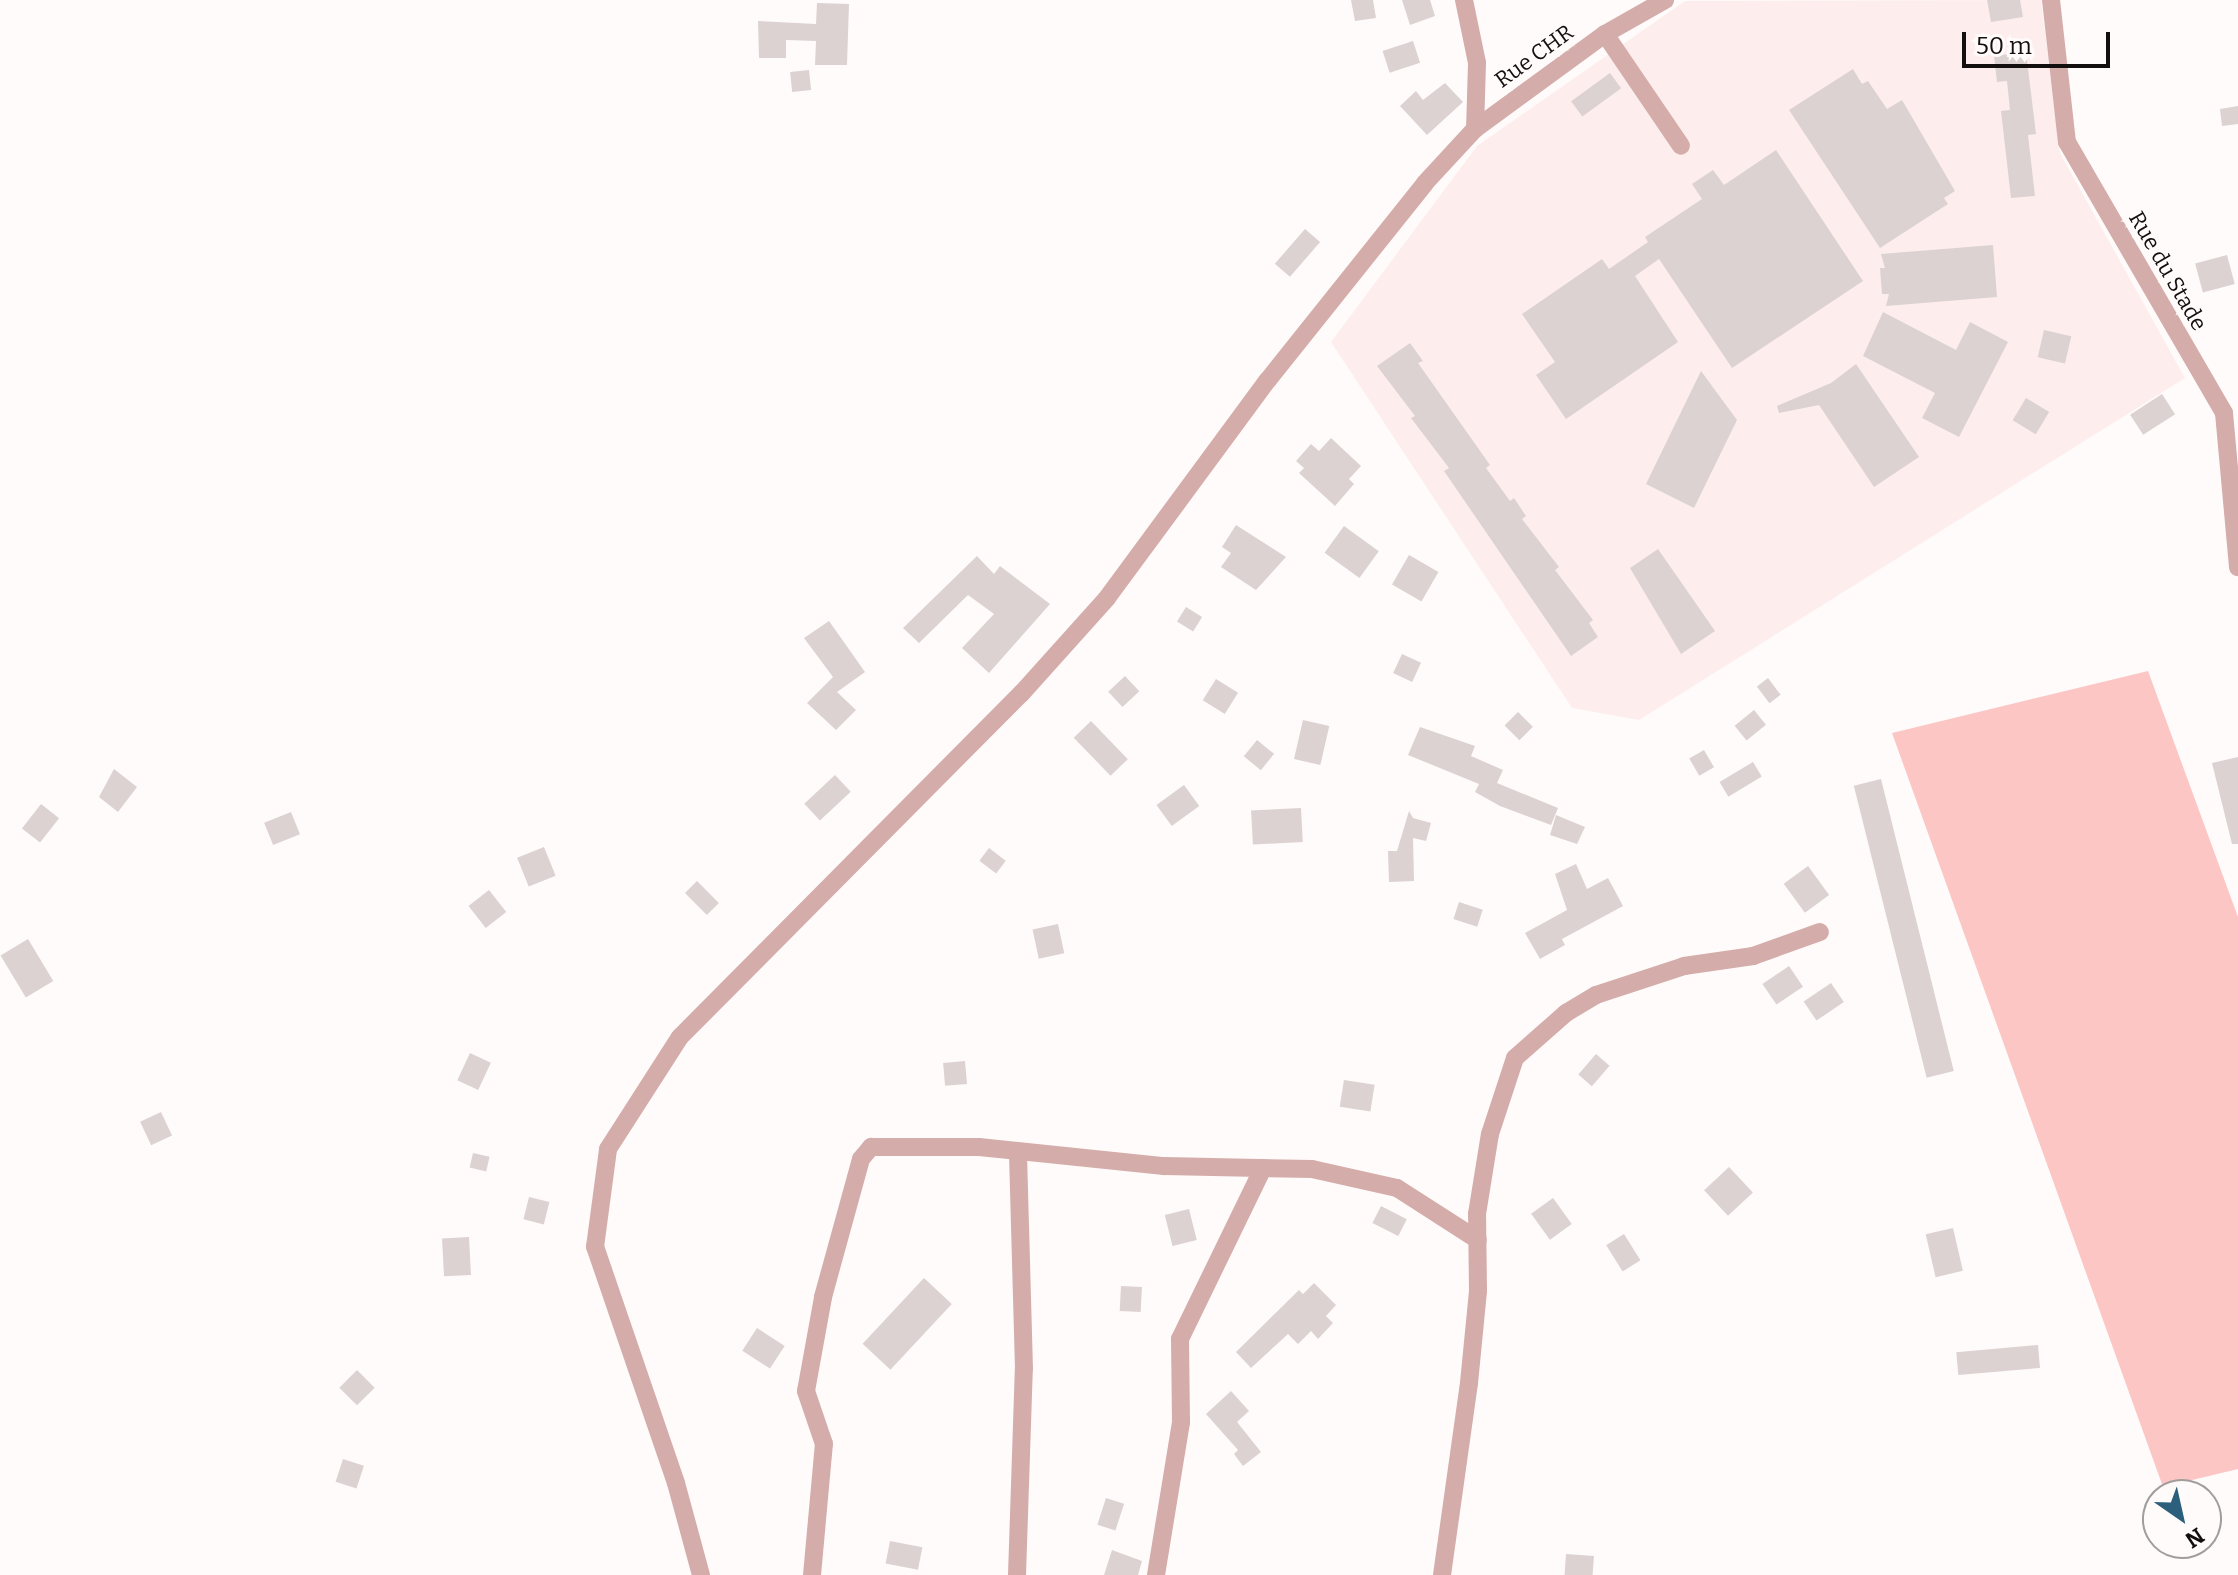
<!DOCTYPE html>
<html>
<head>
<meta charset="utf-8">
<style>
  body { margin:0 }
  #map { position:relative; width:2238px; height:1575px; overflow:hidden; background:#fffbfa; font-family:Bitter,serif }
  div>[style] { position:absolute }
  .built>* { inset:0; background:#fdeeed }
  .green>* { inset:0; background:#fcc6c5 }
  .building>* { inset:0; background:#dcd2d2; transform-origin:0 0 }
  .minor>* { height:18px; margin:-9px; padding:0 9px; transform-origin:9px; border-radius:9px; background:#d4adab }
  span { translate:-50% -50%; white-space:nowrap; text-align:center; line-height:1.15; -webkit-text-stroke:6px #fffbfa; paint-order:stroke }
  .street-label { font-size:22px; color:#120f0e }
  .north { position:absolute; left:2142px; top:1479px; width:80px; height:80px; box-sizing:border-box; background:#fffbfa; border:2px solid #a09d9c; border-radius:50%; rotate:146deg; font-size:22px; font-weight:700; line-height:32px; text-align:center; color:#120f0e }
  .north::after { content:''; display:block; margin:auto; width:28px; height:36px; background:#2c5f7c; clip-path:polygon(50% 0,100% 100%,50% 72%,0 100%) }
  .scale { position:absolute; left:1962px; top:32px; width:148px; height:36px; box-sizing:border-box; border:4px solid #120f0e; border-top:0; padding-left:10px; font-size:24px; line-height:28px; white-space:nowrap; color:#120f0e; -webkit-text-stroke:6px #fffbfa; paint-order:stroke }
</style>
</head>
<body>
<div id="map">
  <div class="built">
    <i style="clip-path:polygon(2041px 0,2060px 153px,2185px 378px,1639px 720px,1572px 708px,1331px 342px,1477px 146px,1685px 1px)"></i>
  </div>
  <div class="green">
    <i style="clip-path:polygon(2148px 671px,2238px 917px,2238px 1469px,2163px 1487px,1892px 733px)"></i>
  </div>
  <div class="building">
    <i style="clip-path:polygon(1351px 0,1373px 0,1376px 18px,1355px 21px)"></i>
    <i style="clip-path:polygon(1402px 0,1430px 0,1435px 16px,1410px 25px)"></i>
    <i style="clip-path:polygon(1987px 0,2020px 0,2023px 17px,1991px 22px)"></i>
    <i style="clip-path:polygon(817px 3px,849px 4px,847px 65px,815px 65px,816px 41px,786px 40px,786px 58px,759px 58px,758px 21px,816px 24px)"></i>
    <i style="left:1413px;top:41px;width:23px;height:32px;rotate:72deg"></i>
    <i style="clip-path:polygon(2026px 52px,2036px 134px,2028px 135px,2035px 196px,2011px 198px,2001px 111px,2010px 110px,2007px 81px,1997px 82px,1994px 56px)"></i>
    <i style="clip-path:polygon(1853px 69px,1862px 84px,1868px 81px,1887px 109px,1902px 100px,1955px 191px,1944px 198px,1948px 204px,1880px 248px,1789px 110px)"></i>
    <i style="left:809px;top:70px;width:20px;height:19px;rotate:84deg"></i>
    <i style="left:1610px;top:73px;width:19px;height:48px;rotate:54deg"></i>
    <i style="clip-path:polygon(1445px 83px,1463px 102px,1427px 135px,1400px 106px,1416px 91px,1423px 100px)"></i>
    <i style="clip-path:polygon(2238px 106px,2238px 124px,2222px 126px,2220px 109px)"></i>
    <i style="clip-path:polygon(1776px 150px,1863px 281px,1732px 368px,1659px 259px,1635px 276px,1678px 342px,1566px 419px,1536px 375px,1555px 362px,1522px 314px,1602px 259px,1609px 269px,1648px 242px,1645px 237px,1702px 199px,1692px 184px,1713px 170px,1724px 185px)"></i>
    <i style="left:1305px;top:229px;width:20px;height:46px;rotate:41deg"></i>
    <i style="clip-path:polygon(1993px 245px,1997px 297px,1886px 306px,1889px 294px,1882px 294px,1880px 268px,1885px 268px,1881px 254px)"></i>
    <i style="left:2227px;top:255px;width:30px;height:33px;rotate:75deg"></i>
    <i style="clip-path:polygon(1883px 312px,1956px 350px,1970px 322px,2008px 342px,1959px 437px,1922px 418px,1935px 393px,1863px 356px)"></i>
    <i style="left:2044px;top:330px;width:28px;height:28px;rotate:13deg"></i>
    <i style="clip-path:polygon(1410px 343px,1423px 361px,1418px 363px,1490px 465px,1486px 468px,1510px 501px,1514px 498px,1526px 516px,1522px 519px,1559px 567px,1555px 570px,1593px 620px,1589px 623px,1598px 637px,1571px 656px,1444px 471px,1449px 468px,1411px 418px,1415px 416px,1377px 366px)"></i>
    <i style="clip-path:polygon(1856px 364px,1919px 457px,1874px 487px,1819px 405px,1779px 413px,1777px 406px,1831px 383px)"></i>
    <i style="clip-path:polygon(1701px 371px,1737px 420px,1694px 508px,1646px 484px)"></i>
    <i style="left:2162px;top:394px;width:24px;height:38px;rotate:57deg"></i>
    <i style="left:2026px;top:398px;width:27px;height:26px;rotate:31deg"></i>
    <i style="clip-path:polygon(1331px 438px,1361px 466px,1349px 479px,1354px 484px,1335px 506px,1299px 473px,1304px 468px,1296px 461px,1311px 444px,1319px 451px)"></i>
    <i style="clip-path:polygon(1236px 525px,1286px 557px,1256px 590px,1221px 567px,1231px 553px,1222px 547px)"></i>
    <i style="left:1344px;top:526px;width:43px;height:33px;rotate:36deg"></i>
    <i style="clip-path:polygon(1658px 549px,1715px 631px,1681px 654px,1630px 568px)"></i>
    <i style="left:1409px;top:555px;width:34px;height:34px;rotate:30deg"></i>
    <i style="clip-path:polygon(977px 556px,994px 574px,1000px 566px,1050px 604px,989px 673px,962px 648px,994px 614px,968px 595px,919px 643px,903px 628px)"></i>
    <i style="left:1186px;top:607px;width:19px;height:17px;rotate:32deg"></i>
    <i style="clip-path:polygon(829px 621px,865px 672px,837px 692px,856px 710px,836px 730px,807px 703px,833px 677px,804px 638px)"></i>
    <i style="left:1402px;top:654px;width:21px;height:21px;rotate:25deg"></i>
    <i style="left:1125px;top:676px;width:21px;height:23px;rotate:47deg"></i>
    <i style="left:1768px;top:678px;width:21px;height:14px;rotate:53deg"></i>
    <i style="left:1216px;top:679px;width:26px;height:25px;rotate:32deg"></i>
    <i style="left:1754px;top:710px;width:19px;height:25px;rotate:51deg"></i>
    <i style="left:1518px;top:712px;width:21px;height:19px;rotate:45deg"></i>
    <i style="left:1303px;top:720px;width:27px;height:40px;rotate:13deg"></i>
    <i style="left:1091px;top:721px;width:53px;height:24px;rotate:46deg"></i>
    <i style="clip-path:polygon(1420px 727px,1475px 746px,1471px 756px,1503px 770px,1497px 783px,1558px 808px,1551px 825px,1500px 806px,1475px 792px,1479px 784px,1408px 755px)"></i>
    <i style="left:1257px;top:740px;width:22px;height:21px;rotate:39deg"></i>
    <i style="left:1704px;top:750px;width:20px;height:17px;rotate:60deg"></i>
    <i style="clip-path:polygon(2238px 757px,2238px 844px,2232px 844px,2212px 763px)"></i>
    <i style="left:1753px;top:762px;width:17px;height:39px;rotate:59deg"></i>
    <i style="clip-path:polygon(114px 769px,137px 787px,118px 812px,99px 797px)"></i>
    <i style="left:835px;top:775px;width:23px;height:42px;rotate:47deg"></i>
    <i style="left:1881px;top:779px;width:301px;height:28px;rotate:76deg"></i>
    <i style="left:1184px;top:785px;width:26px;height:34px;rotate:54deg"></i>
    <i style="left:41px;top:804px;width:23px;height:31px;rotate:38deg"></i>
    <i style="left:1301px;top:808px;width:34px;height:50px;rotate:87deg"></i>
    <i style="clip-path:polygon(1409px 811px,1413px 818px,1431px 823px,1426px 841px,1413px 838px,1414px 881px,1389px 882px,1388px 851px,1397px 851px)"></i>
    <i style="left:291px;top:812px;width:24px;height:29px;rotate:68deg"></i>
    <i style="clip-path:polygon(1556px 815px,1585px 827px,1577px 844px,1550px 835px)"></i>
    <i style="left:544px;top:847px;width:31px;height:29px;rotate:68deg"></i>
    <i style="left:989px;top:848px;width:21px;height:16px;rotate:37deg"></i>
    <i style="clip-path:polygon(1576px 864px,1587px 889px,1608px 878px,1623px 906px,1562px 939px,1565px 945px,1540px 959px,1525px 933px,1567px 910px,1555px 874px)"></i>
    <i style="left:1808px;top:866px;width:36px;height:30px;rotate:54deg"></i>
    <i style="left:697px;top:881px;width:31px;height:17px;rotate:45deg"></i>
    <i style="left:489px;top:890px;width:28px;height:26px;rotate:52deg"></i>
    <i style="left:1459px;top:902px;width:25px;height:18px;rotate:18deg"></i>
    <i style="left:1058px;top:924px;width:30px;height:26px;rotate:78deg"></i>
    <i style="left:28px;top:939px;width:49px;height:32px;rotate:59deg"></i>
    <i style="left:1789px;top:966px;width:25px;height:32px;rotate:56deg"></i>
    <i style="left:1831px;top:983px;width:23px;height:33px;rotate:56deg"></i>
    <i style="left:470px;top:1053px;width:23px;height:30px;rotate:25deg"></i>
    <i style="left:1596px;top:1054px;width:18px;height:27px;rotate:41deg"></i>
    <i style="left:965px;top:1061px;width:23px;height:22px;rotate:85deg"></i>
    <i style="left:1344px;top:1080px;width:31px;height:27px;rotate:9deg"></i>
    <i style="left:161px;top:1112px;width:26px;height:23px;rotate:65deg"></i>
    <i style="left:473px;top:1153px;width:17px;height:15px;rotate:13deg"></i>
    <i style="left:1729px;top:1167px;width:35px;height:34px;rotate:47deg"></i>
    <i style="left:529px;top:1197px;width:21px;height:23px;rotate:14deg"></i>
    <i style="left:1553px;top:1198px;width:32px;height:27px;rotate:54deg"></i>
    <i style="left:1381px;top:1206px;width:29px;height:19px;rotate:27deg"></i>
    <i style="left:1189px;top:1209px;width:32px;height:25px;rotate:76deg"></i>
    <i style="left:1953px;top:1228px;width:44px;height:28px;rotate:77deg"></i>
    <i style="left:1624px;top:1234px;width:31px;height:21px;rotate:58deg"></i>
    <i style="left:469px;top:1237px;width:38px;height:27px;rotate:87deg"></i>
    <i style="left:924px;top:1278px;width:38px;height:90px;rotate:43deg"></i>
    <i style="clip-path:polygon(1314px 1283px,1336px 1305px,1326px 1316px,1333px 1323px,1318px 1339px,1311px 1331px,1298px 1344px,1288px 1334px,1251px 1368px,1236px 1352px,1299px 1290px,1303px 1294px)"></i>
    <i style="left:1121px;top:1286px;width:21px;height:25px;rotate:3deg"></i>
    <i style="left:757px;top:1328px;width:33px;height:27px;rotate:33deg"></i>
    <i style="left:2038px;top:1345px;width:23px;height:82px;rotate:85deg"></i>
    <i style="left:357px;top:1370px;width:25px;height:25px;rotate:45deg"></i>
    <i style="clip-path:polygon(1231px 1391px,1249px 1411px,1237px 1422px,1261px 1452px,1243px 1466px,1234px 1454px,1238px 1450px,1206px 1414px)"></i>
    <i style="left:343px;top:1459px;width:22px;height:24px;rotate:18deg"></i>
    <i style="left:1106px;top:1498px;width:19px;height:28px;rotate:18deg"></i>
    <i style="left:890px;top:1541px;width:33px;height:23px;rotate:11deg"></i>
    <i style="clip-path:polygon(1112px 1550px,1142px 1561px,1138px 1575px,1104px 1575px)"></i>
    <i style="left:1566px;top:1554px;width:28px;height:21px;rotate:4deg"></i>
  </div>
  <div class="minor">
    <i style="left:1464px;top:0;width:64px;rotate:78.3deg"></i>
    <i style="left:1477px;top:63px;width:66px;rotate:91.7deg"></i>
    <i style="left:2051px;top:0;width:143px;rotate:83.6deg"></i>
    <i style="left:2067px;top:142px;width:313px;rotate:59.9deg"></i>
    <i style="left:2224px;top:413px;width:155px;rotate:84.8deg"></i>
    <i style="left:1605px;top:34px;width:135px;rotate:55.8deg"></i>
    <i style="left:701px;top:1575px;width:95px;rotate:-105.2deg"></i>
    <i style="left:676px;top:1483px;width:250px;rotate:-108.9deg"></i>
    <i style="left:595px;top:1247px;width:99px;rotate:-82.4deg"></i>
    <i style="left:608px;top:1149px;width:133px;rotate:-57.3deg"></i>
    <i style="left:680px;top:1037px;width:484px;rotate:-45.2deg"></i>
    <i style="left:1021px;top:694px;width:129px;rotate:-48.1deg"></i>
    <i style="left:1107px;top:598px;width:271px;rotate:-53.6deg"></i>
    <i style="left:1268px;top:380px;width:252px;rotate:-51.4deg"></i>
    <i style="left:1425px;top:183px;width:74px;rotate:-47.2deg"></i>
    <i style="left:1475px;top:129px;width:161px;rotate:-36.2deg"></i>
    <i style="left:1605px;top:34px;width:69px;rotate:-29.5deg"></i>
    <i style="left:812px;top:1575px;width:132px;rotate:-84.8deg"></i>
    <i style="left:824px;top:1444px;width:56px;rotate:-108.8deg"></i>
    <i style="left:806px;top:1391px;width:96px;rotate:-79.7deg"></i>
    <i style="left:823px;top:1297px;width:143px;rotate:-74.6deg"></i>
    <i style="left:861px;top:1159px;width:16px;rotate:-50deg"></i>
    <i style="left:871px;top:1147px;width:108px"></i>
    <i style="left:979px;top:1147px;width:186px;rotate:5.9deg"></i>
    <i style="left:1164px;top:1166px;width:148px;rotate:1.2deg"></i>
    <i style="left:1312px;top:1169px;width:87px;rotate:12.6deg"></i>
    <i style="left:1397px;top:1188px;width:96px;rotate:32.7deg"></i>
    <i style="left:1017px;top:1575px;width:206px;rotate:-88.1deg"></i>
    <i style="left:1024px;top:1369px;width:216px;rotate:-91.6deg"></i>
    <i style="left:1156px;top:1575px;width:155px;rotate:-80.7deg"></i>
    <i style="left:1181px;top:1422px;width:83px;rotate:-90.7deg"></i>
    <i style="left:1180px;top:1339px;width:190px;rotate:-64.1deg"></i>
    <i style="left:1442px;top:1575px;width:194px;rotate:-82deg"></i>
    <i style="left:1469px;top:1383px;width:92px;rotate:-84.4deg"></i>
    <i style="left:1478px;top:1291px;width:77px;rotate:-90.7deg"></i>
    <i style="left:1477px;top:1214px;width:81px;rotate:-80.8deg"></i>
    <i style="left:1490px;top:1134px;width:80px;rotate:-71.8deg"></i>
    <i style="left:1515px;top:1058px;width:68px;rotate:-41.4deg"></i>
    <i style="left:1566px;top:1013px;width:35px;rotate:-31deg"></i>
    <i style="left:1596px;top:995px;width:93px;rotate:-18.2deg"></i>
    <i style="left:1684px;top:966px;width:70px;rotate:-8.2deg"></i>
    <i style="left:1753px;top:956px;width:71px;rotate:-19.7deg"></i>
  </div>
  <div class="street-label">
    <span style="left:1534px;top:56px;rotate:-36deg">Rue CHR</span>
    <span style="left:2168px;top:271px;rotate:60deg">Rue du Stade</span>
  </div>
  <div class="north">N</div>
  <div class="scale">50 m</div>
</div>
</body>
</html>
